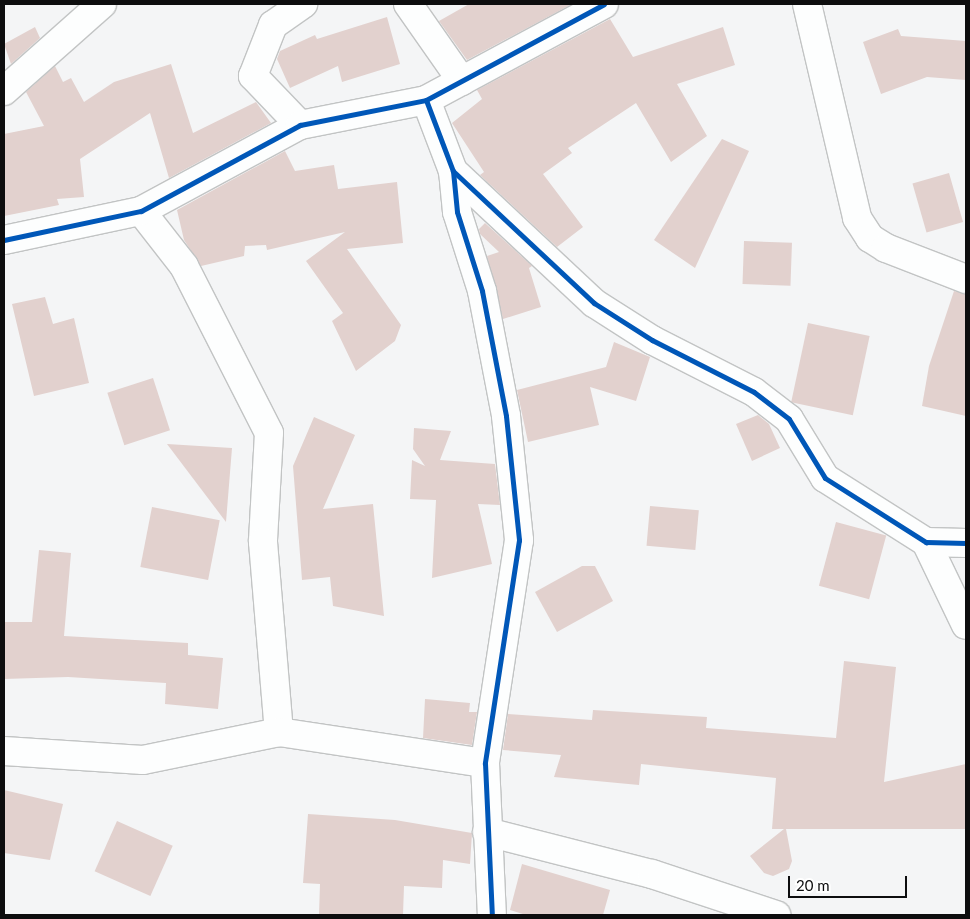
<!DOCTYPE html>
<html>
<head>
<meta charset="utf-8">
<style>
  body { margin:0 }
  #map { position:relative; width:970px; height:919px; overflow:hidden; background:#f4f5f6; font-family:Lato,sans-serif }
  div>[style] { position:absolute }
  .building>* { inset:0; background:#e2d1ce; transform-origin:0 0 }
  .roads { filter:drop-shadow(1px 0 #c2c4c4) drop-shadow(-1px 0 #c2c4c4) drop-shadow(0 1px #c2c4c4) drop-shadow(0 -1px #c2c4c4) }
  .minor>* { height:28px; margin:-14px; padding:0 14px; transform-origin:14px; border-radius:14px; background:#fdfefe }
  .cycleway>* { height:5px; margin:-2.5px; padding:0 2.5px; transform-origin:2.5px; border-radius:2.5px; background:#0057b8 }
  span { translate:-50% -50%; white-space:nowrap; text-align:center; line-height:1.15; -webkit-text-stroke:5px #fff; paint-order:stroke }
  .frame { position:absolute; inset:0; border:5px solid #0d0d0e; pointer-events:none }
  .scale { position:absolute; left:788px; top:876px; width:119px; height:22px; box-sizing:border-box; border:2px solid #0d0d0e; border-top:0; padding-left:6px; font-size:15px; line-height:18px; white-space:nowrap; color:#0d0d0e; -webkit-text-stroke:4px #fff; paint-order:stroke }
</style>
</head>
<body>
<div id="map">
  <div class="building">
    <i style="clip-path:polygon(469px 4px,572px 4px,467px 60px,439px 21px)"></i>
    <i style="clip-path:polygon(387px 17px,400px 64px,342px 82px,338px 66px,290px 88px,277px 59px,280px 51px,315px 35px,317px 39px)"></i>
    <i style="clip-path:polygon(610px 19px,633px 57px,723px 27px,735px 65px,677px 84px,707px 136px,671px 162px,636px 103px,568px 148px,572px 153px,543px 174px,583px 227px,557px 247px,480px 175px,484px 172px,452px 123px,482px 99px,477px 90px)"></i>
    <i style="clip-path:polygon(35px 27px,40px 38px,11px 64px,4px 44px)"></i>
    <i style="clip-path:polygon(898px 29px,901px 36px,966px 41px,966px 80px,927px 77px,881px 94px,863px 42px)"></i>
    <i style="clip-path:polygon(171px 64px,193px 133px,256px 102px,271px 123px,169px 178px,150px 113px,80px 159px,84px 197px,57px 199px,59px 205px,4px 216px,4px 134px,44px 126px,26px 92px,55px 66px,63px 82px,71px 78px,84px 102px,114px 82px)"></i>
    <i style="clip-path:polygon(722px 139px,749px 151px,695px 268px,654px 240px)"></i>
    <i style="clip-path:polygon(285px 151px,295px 171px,334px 165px,338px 189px,397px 182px,403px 243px,347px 249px,401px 325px,395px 341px,356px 371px,332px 321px,343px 313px,306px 261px,345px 232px,267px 250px,266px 245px,245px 246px,244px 256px,201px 266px,184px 240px,177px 210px)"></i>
    <i style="left:949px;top:173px;width:51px;height:38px;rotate:74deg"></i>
    <i style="clip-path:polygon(485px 223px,532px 266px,529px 268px,541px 307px,503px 319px,487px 256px,499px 252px,480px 234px,479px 229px)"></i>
    <i style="left:744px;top:241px;width:48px;height:43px;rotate:2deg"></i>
    <i style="clip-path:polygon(954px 291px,966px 294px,966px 416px,922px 406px,929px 366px)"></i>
    <i style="clip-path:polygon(45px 297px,53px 324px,74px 318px,89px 383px,34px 396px,12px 304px)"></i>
    <i style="left:808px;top:323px;width:63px;height:81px;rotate:12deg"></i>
    <i style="clip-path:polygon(614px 342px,650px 357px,636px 401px,590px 387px,599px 425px,528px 442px,517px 390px,606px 367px)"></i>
    <i style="left:153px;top:378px;width:55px;height:48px;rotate:72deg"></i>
    <i style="clip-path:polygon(758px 415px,769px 424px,780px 448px,752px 461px,736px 424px)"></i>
    <i style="clip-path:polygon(314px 417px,355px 435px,323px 509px,373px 504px,384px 616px,333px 606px,330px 577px,302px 580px,293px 466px)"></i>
    <i style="clip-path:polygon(414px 428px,451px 431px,440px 460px,495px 464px,500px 505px,478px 504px,492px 564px,432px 578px,436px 500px,410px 499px,412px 460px,425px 466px,413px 449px)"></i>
    <i style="clip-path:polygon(167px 444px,232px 448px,226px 522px)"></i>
    <i style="left:650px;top:506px;width:49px;height:40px;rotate:5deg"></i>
    <i style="left:152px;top:507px;width:69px;height:61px;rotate:11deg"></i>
    <i style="left:836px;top:522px;width:52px;height:66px;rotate:15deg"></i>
    <i style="clip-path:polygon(39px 550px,71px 553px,64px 636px,188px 643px,188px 655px,223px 658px,218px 709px,165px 704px,166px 683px,68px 677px,4px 679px,4px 622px,32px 622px)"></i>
    <i style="clip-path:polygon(582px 566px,595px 566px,613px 601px,557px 632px,535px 592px)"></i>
    <i style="clip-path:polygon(844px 661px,896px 667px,884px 782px,966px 764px,966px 829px,786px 829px,792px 861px,789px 869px,773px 876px,764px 873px,750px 856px,784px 829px,772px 829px,776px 778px,641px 764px,639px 785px,554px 777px,561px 755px,503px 750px,508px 714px,592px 720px,593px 710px,707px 717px,706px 728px,836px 738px)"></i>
    <i style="clip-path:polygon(425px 699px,470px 703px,469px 712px,477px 712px,472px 745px,423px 738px)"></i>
    <i style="clip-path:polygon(4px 790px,63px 804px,50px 860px,4px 853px)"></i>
    <i style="clip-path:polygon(308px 814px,395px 820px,472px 833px,470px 864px,443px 860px,442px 888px,404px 886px,403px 915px,319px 915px,320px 884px,303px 883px)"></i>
    <i style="left:117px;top:821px;width:61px;height:55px;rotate:24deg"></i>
    <i style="clip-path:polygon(522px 864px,610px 890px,603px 915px,526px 915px,510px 910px)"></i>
  </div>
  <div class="roads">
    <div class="minor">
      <i style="left:408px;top:4px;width:94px;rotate:55deg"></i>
      <i style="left:807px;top:4px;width:220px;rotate:76.8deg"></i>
      <i style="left:857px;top:218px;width:24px;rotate:57deg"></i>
      <i style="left:870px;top:238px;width:19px;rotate:32deg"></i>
      <i style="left:886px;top:248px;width:86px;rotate:21.2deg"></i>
      <i style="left:4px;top:91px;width:131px;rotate:-41.6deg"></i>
      <i style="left:426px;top:100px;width:76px;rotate:69.2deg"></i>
      <i style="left:453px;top:171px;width:41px;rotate:84.4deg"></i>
      <i style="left:457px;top:212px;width:83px;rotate:72.4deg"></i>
      <i style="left:482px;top:291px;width:127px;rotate:79.1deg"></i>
      <i style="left:506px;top:416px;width:125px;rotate:84deg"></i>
      <i style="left:519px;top:540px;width:226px;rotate:98.7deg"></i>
      <i style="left:485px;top:763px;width:152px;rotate:87.4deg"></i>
      <i style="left:300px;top:125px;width:68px;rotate:-133.8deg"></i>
      <i style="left:253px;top:76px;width:55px;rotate:-68.6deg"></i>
      <i style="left:273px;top:25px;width:37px;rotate:-35deg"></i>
      <i style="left:453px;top:171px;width:193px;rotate:43.1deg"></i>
      <i style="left:594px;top:303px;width:69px;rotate:32.5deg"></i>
      <i style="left:652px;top:340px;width:114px;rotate:27deg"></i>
      <i style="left:754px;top:392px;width:44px;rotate:37.6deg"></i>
      <i style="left:789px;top:419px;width:69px;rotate:58.6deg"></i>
      <i style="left:825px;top:478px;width:120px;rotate:32.4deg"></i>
      <i style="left:926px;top:542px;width:40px;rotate:1.4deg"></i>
      <i style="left:141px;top:211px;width:70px;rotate:52deg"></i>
      <i style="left:184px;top:266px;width:187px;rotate:63deg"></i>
      <i style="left:269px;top:433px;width:109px;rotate:93.2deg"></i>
      <i style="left:263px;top:542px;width:191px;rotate:85.2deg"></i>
      <i style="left:4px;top:240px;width:140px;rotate:-12deg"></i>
      <i style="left:141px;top:211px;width:181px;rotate:-28.4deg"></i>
      <i style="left:300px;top:125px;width:128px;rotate:-11.2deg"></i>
      <i style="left:426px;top:100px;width:202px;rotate:-28.3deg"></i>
      <i style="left:926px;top:542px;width:92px;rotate:64.3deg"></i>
      <i style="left:4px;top:751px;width:139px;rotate:3.7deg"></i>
      <i style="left:143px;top:760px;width:139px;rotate:-11.6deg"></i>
      <i style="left:279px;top:732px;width:208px;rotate:8.6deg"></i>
      <i style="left:487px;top:832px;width:170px;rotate:14.3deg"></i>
      <i style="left:652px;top:874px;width:131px;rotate:18.3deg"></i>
    </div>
  </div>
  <div class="cycleway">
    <i style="left:426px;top:100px;width:76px;rotate:69.2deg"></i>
    <i style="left:453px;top:171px;width:41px;rotate:84.4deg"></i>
    <i style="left:457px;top:212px;width:83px;rotate:72.4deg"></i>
    <i style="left:482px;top:291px;width:127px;rotate:79.1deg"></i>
    <i style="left:506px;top:416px;width:125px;rotate:84deg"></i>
    <i style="left:519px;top:540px;width:226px;rotate:98.7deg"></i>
    <i style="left:485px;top:763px;width:152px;rotate:87.4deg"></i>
    <i style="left:453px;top:171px;width:193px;rotate:43.1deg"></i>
    <i style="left:594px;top:303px;width:69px;rotate:32.5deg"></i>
    <i style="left:652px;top:340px;width:114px;rotate:27deg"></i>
    <i style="left:754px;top:392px;width:44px;rotate:37.6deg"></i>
    <i style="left:789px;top:419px;width:69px;rotate:58.6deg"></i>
    <i style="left:825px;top:478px;width:120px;rotate:32.4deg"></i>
    <i style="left:926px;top:542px;width:40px;rotate:1.4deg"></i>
    <i style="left:4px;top:240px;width:140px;rotate:-12deg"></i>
    <i style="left:141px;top:211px;width:181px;rotate:-28.4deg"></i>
    <i style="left:300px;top:125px;width:128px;rotate:-11.2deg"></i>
    <i style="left:426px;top:100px;width:202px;rotate:-28.3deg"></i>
  </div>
  <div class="frame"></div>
  <div class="scale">20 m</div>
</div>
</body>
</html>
